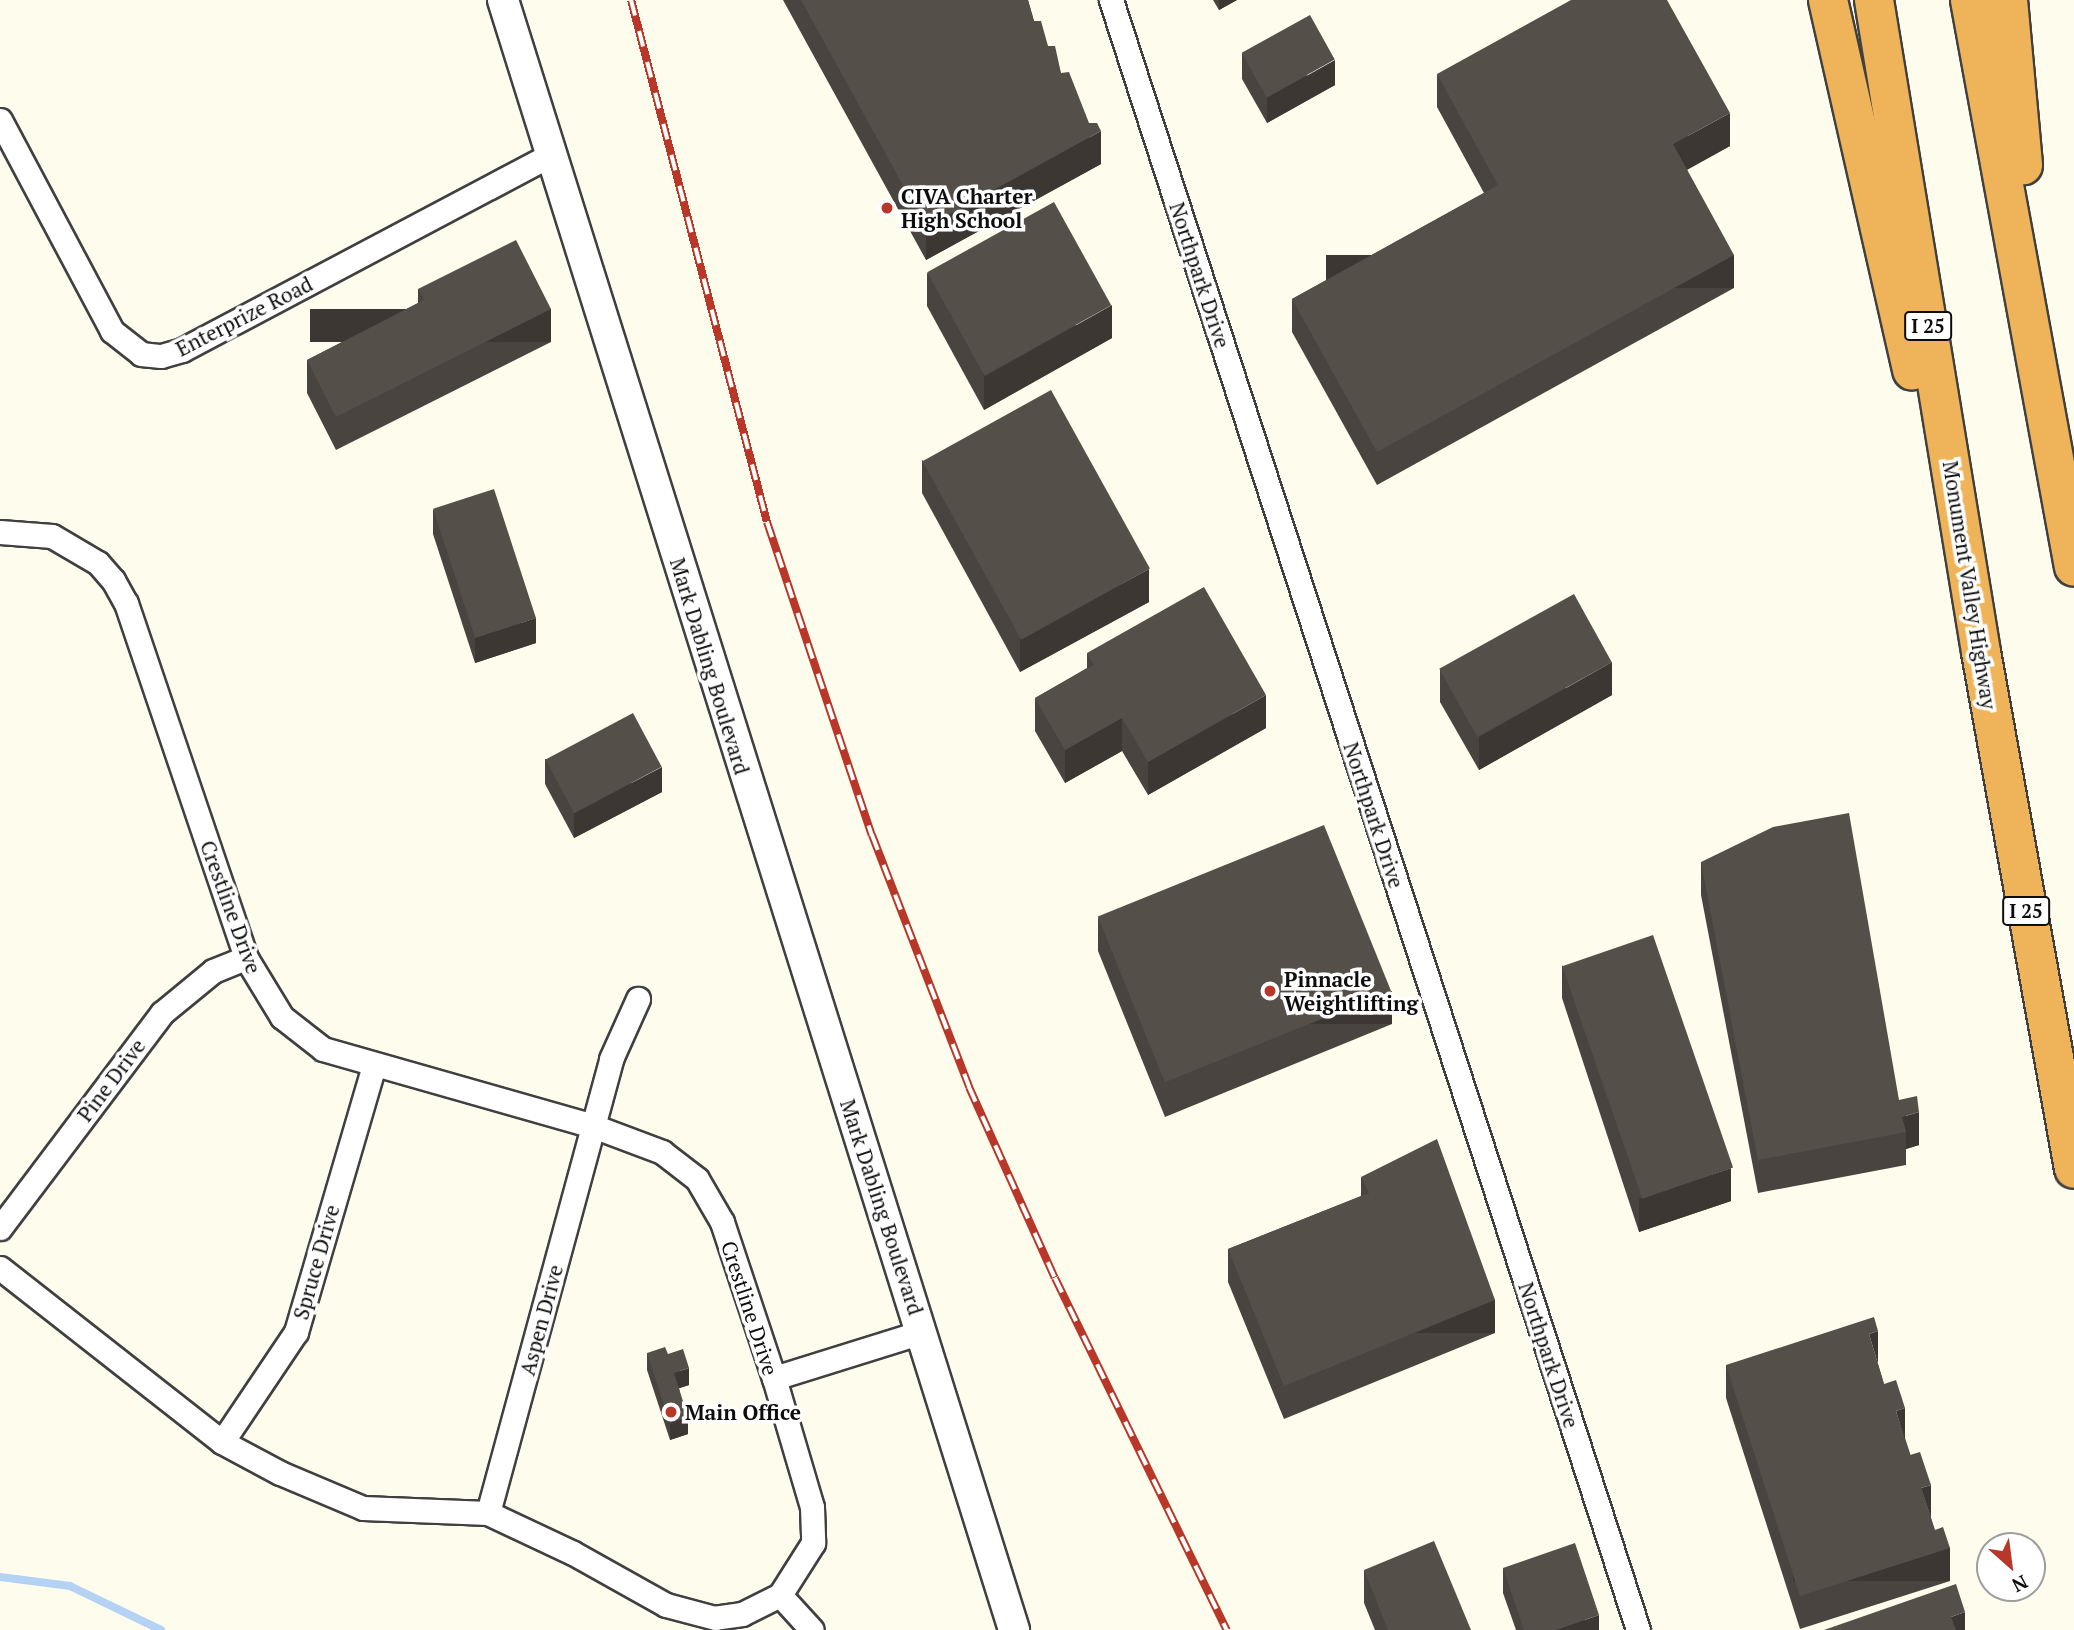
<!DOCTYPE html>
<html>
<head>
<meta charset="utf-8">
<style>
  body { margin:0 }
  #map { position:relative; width:2074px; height:1630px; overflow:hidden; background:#fefded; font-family:"PT Serif",serif }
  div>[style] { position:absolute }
  .stream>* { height:8px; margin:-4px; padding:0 4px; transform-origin:4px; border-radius:4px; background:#b3d2f4 }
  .roads { filter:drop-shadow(2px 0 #404040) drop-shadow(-2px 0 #404040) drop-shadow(0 2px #404040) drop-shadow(0 -2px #404040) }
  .minor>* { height:23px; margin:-11.5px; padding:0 11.5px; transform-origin:11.5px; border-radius:11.5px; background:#fff }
  .tertiary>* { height:30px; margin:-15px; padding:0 15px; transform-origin:15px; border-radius:15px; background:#fff }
  .motorway>* { height:38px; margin:-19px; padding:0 19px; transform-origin:19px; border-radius:19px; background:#efb45a }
  .rail>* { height:8px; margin-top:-4px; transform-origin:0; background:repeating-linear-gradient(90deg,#fff 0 16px,#b83729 0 32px); box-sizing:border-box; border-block:2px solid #b83729 }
  .wall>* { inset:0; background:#49443f }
  .shaded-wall>* { inset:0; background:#3c3733; transform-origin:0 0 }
  .building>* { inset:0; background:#554f49; transform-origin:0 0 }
  .dots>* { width:19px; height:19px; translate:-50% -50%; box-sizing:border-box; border:4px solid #fff; border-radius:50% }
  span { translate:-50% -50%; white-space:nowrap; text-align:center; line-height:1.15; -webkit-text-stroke:7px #fff; paint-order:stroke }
  .shield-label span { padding:2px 5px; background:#fff; border:2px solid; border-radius:5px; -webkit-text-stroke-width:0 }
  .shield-label { font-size:19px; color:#0d0d0d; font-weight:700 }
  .poi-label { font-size:21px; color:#0d0d0d; font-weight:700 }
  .left { translate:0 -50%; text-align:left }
  .street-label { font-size:21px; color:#0d0d0d }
  .north { position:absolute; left:1976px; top:1532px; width:70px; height:70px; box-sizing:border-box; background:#fff; border:2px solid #9e9e9e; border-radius:50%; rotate:152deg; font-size:19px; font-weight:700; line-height:28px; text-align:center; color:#0d0d0d }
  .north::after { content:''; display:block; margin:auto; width:24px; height:32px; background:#b83729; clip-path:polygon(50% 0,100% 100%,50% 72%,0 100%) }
</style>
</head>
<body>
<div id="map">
  <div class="stream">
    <i style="left:0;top:1577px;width:71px;rotate:7.3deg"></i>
    <i style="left:70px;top:1586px;width:101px;rotate:25.8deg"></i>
  </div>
  <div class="roads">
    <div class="minor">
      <i style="left:1111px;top:0;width:1713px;rotate:72.08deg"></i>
      <i style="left:0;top:120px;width:239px;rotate:62deg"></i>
      <i style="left:112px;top:331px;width:37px;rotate:38deg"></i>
      <i style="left:141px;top:354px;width:20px;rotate:6deg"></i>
      <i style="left:161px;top:356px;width:22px;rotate:-16deg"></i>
      <i style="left:182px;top:350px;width:417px;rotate:-27.9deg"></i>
      <i style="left:0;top:532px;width:52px;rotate:4.4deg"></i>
      <i style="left:52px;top:536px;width:53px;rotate:30.4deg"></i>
      <i style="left:98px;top:563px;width:23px;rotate:49deg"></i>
      <i style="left:113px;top:580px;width:26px;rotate:61deg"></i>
      <i style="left:126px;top:603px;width:375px;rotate:71.3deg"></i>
      <i style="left:246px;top:958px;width:69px;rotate:58.6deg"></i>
      <i style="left:282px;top:1017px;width:52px;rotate:38deg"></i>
      <i style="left:323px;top:1049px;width:281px;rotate:15.9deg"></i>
      <i style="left:593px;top:1126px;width:74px;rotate:20.6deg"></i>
      <i style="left:662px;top:1152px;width:44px;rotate:37.6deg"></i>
      <i style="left:697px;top:1179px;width:50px;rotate:59.8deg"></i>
      <i style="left:722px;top:1222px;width:164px;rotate:71.6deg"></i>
      <i style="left:774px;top:1378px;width:134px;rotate:73.6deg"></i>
      <i style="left:812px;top:1507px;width:36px;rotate:88deg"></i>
      <i style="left:813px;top:1543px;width:62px;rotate:122.4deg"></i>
      <i style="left:780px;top:1595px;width:42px;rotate:153.4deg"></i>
      <i style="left:742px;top:1614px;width:27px;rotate:172deg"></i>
      <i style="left:715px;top:1618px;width:51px;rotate:-165.1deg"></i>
      <i style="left:666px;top:1605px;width:107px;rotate:-150.8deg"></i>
      <i style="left:573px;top:1553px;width:94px;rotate:-154.8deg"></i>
      <i style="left:488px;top:1513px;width:125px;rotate:-177.7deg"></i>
      <i style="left:363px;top:1508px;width:90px;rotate:-157.1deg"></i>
      <i style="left:280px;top:1473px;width:66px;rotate:-151.9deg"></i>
      <i style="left:222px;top:1442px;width:282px;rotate:-141.9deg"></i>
      <i style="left:0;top:1228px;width:269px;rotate:-53deg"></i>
      <i style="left:162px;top:1013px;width:66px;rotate:-39.5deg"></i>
      <i style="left:213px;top:971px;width:35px;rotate:-22deg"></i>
      <i style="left:774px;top:1378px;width:155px;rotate:-17.3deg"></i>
      <i style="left:222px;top:1442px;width:133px;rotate:-56.1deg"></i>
      <i style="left:296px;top:1332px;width:278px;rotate:-73.7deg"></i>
      <i style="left:488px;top:1513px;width:470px;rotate:-74.8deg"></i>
      <i style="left:611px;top:1059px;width:66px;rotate:-65.8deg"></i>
      <i style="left:780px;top:1595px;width:47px;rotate:47.6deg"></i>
    </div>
    <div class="tertiary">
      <i style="left:503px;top:0;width:1708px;rotate:72.59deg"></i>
    </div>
    <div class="motorway">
      <i style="left:1828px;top:0;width:380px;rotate:77.2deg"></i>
      <i style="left:1874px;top:0;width:661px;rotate:80.68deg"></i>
      <i style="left:1981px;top:652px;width:525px;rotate:79.8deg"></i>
      <i style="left:1970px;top:0;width:576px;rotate:79.61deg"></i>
      <i style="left:2008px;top:0;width:166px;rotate:84.8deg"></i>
    </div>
  </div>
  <div class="rail">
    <i style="left:631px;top:0;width:539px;rotate:75.4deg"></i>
    <i style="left:767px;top:522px;width:330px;rotate:71.5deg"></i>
    <i style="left:872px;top:835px;width:270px;rotate:68.9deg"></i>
    <i style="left:969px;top:1087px;width:209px;rotate:65.8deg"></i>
    <i style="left:1055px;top:1278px;width:392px;rotate:64deg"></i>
  </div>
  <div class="wall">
    <i style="clip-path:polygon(783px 0,1028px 0,1034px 21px,1061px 73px,1101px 164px,926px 260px)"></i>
    <i style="clip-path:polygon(1213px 0,1237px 0,1219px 10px)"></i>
    <i style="clip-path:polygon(1242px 53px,1335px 85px,1267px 123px,1242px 79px)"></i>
    <i style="clip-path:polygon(1437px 74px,1730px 146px,1687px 170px,1734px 288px,1377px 485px,1292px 332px,1292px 299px,1484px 193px,1437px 107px)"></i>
    <i style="clip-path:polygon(927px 273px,1112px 338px,984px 410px,927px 306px)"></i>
    <i style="clip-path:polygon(418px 289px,551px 342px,336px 450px,307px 393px,307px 360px,418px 303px)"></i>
    <i style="clip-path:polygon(922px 460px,1149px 602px,1020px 672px,922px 493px)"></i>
    <i style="clip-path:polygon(433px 509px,536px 643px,475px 663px,433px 534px)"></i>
    <i style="clip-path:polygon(1087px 653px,1266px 728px,1148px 795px,1122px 751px,1065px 783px,1035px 731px,1035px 698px,1087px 668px)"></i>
    <i style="clip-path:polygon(1440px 669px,1612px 695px,1479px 770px,1440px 702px)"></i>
    <i style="clip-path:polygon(545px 759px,662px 792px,574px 838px,545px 784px)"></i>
    <i style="clip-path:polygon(1701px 862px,1899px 1100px,1919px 1145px,1906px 1149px,1906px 1165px,1758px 1193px,1701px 895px)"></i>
    <i style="clip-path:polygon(1098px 918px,1392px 1024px,1165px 1117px,1098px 951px)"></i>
    <i style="clip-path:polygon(1562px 965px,1731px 1201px,1639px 1232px,1562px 998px)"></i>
    <i style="clip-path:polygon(1361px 1177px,1495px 1333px,1284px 1419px,1228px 1282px,1228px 1249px,1361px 1196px)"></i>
    <i style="clip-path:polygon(647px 1353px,668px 1354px,689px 1385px,679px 1388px,688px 1434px,670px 1440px,647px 1370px)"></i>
    <i style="clip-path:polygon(1878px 1364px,1884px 1384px,1905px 1438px,1931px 1518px,1950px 1581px,1800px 1629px,1726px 1398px,1726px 1365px)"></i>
    <i style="clip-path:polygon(1503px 1568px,1599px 1630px,1516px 1630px,1503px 1593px)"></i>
    <i style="clip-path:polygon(1364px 1570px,1471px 1630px,1375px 1630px,1364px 1603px)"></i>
  </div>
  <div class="shaded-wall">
    <i style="clip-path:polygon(1219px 0,1237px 0,1219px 10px)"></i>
    <i style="clip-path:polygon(1335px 60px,1335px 85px,1267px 123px,1267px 98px)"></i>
    <i style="clip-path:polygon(1730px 113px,1730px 146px,1673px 177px,1673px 144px)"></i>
    <i style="clip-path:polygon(1101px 131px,1101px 164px,926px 260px,926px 227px)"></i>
    <i style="left:1734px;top:255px;width:33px;height:408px;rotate:90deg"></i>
    <i style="clip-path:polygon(1112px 305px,1112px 338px,984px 410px,984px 377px)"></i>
    <i style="left:551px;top:309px;width:33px;height:241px;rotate:90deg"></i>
    <i style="clip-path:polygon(1149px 569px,1149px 602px,1020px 672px,1020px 639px)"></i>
    <i style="clip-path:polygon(536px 618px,536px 643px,475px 663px,475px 638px)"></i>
    <i style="clip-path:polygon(1612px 662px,1612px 695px,1479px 770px,1479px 737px)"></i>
    <i style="clip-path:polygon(1266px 695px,1266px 728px,1148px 795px,1148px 762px)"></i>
    <i style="clip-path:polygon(1122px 718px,1122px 751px,1065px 783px,1065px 750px)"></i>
    <i style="clip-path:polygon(662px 767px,662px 792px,574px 838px,574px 813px)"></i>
    <i style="left:1392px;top:991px;width:33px;height:245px;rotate:90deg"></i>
    <i style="clip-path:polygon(1919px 1112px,1919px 1145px,1906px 1149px,1906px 1132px,1902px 1117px)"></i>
    <i style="clip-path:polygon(1731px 1168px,1731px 1201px,1639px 1232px,1639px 1199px)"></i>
    <i style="left:1495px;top:1300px;width:33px;height:228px;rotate:90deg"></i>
    <i style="clip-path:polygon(1878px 1331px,1878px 1364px,1869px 1334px)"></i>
    <i style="clip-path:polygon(689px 1368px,689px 1385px,674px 1390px,674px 1373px)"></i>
    <i style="clip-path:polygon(1905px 1408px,1905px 1441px,1896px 1411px)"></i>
    <i style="clip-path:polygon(688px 1417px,688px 1434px,670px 1440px,670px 1423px)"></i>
    <i style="clip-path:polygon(1931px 1485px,1931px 1518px,1921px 1488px)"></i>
    <i style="left:1950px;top:1548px;width:33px;height:157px;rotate:90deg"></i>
    <i style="clip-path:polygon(1965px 1612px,1965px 1630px,1951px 1630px,1951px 1617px)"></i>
    <i style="clip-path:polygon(1599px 1615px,1599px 1630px,1556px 1630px)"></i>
  </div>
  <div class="building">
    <i style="clip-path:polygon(801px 0,1028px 0,1034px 21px,1041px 21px,1048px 46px,1055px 46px,1061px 73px,1069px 72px,1089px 123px,1097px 123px,1101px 131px,926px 227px)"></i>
    <i style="clip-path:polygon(1571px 0,1667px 0,1730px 113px,1673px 144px,1734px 255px,1377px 452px,1292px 299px,1498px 185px,1437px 74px)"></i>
    <i style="left:1310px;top:15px;width:51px;height:78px;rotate:61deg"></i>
    <i style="left:1054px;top:202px;width:118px;height:145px;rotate:61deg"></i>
    <i style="clip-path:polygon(516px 240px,551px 309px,336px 417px,307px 360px,424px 300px,418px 289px)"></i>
    <i style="left:1051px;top:390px;width:204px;height:147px;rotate:61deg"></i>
    <i style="left:494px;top:489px;width:136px;height:64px;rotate:72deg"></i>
    <i style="clip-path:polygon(1204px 587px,1266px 695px,1148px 762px,1122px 718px,1065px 750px,1035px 698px,1094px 665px,1087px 653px)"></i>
    <i style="left:1574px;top:594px;width:78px;height:154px;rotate:61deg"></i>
    <i style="left:633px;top:713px;width:61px;height:99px;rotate:62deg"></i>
    <i style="clip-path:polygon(1849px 813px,1899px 1100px,1917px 1096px,1919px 1112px,1902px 1117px,1906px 1132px,1758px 1160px,1701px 862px,1773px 827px)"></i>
    <i style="left:1324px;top:825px;width:179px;height:244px;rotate:68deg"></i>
    <i style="left:1653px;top:935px;width:246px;height:96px;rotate:71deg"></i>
    <i style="clip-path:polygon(1437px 1139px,1495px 1300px,1284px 1386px,1228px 1249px,1369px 1193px,1361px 1177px)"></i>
    <i style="clip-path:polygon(1874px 1317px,1878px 1331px,1869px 1334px,1884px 1384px,1896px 1380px,1905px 1408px,1896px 1411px,1910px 1455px,1920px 1452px,1931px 1485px,1921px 1488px,1935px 1530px,1943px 1527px,1950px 1548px,1800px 1596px,1726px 1365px)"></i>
    <i style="clip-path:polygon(665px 1347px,668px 1354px,683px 1349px,689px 1368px,674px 1373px,688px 1417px,670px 1423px,647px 1353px)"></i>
    <i style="clip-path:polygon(1434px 1541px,1471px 1630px,1388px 1630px,1364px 1570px)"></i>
    <i style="clip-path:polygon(1575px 1543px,1599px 1615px,1556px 1630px,1524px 1630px,1503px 1568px)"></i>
    <i style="clip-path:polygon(1956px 1584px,1965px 1612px,1951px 1617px,1956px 1630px,1824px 1630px)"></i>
  </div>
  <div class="dots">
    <i style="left:887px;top:208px;background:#b83729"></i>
    <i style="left:1270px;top:991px;background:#b83729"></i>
    <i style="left:671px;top:1412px;background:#b83729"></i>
  </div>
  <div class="shield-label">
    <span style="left:1928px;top:326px">I 25</span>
    <span style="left:2026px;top:911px">I 25</span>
  </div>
  <div class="poi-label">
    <span class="left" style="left:901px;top:208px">CIVA Charter<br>High School</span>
    <span class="left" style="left:1284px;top:991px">Pinnacle<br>Weightlifting</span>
    <span class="left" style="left:685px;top:1412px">Main Office</span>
  </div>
  <div class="street-label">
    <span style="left:1200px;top:275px;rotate:72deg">Northpark Drive</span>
    <span style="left:244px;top:316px;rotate:-27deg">Enterprize Road</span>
    <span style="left:1970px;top:585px;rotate:81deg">Monument Valley Highway</span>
    <span style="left:710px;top:666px;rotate:73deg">Mark Dabling Boulevard</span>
    <span style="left:1374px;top:815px;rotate:72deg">Northpark Drive</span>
    <span style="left:231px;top:907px;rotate:70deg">Crestline Drive</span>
    <span style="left:111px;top:1080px;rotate:-53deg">Pine Drive</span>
    <span style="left:882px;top:1207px;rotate:72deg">Mark Dabling Boulevard</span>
    <span style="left:316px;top:1262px;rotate:-74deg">Spruce Drive</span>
    <span style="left:750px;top:1308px;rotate:72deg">Crestline Drive</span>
    <span style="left:541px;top:1320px;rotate:-75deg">Aspen Drive</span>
    <span style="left:1549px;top:1355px;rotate:72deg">Northpark Drive</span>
  </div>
  <div class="north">N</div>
</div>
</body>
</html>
